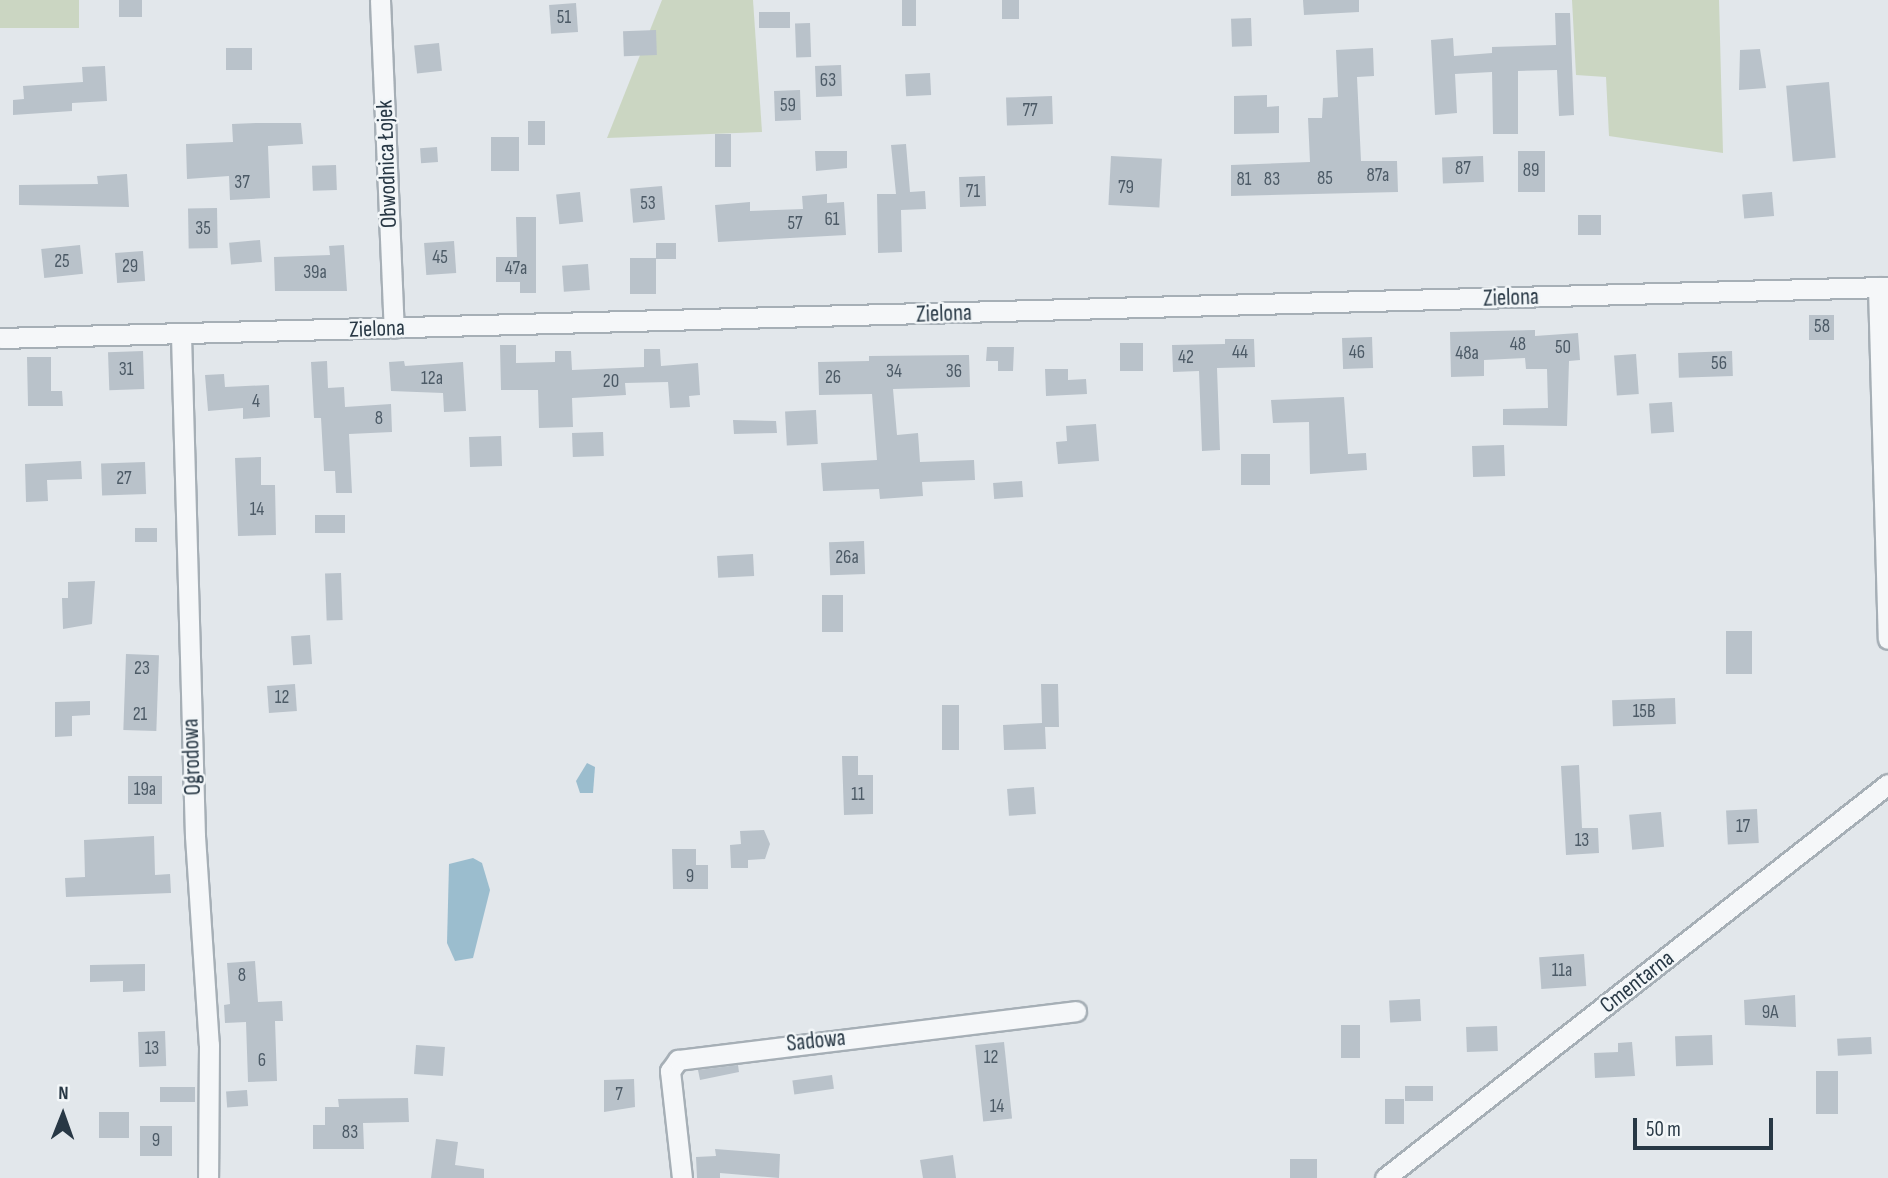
<!DOCTYPE html>
<html>
<head>
<meta charset="utf-8">
<style>
  body { margin:0 }
  #map { position:relative; width:1888px; height:1178px; overflow:hidden; background:#e2e7eb; font-family:"Sofia Sans Condensed",sans-serif }
  div>[style] { position:absolute }
  .green>* { inset:0; background:#cbd6c2; transform-origin:0 0 }
  .water>* { inset:0; background:#9bbdce }
  .building>* { inset:0; background:#b9c2ca; transform-origin:0 0 }
  .roads { filter:drop-shadow(2px 0 #a6afb6) drop-shadow(-2px 0 #a6afb6) drop-shadow(0 2px #a6afb6) drop-shadow(0 -2px #a6afb6) }
  .street>* { height:19px; margin:-9.5px; padding:0 9.5px; transform-origin:9.5px; border-radius:9.5px; background:#f5f7f9 }
  span { translate:-50% -50%; white-space:nowrap; text-align:center; line-height:1.15; -webkit-text-stroke:5px #f2f6f8; paint-order:stroke }
  .number-label { font-size:19px; color:#4c5a66 }
  .number-label span { -webkit-text-stroke-width:0 }
  .street-label { font-size:23px; color:#283845 }
  .north { position:absolute; left:28px; top:1080px; width:70px; height:70px; -webkit-text-stroke:5px #f2f6f8; paint-order:stroke; rotate:1deg; font-size:19px; font-weight:700; line-height:28px; text-align:center; color:#283845 }
  .north::after { content:''; display:block; margin:auto; width:24px; height:32px; background:#283845; clip-path:polygon(50% 0,100% 100%,50% 72%,0 100%) }
  .scale { position:absolute; left:1633px; top:1118px; width:140px; height:32px; box-sizing:border-box; border:4px solid #283845; border-top:0; padding-left:9px; font-size:21px; line-height:24px; white-space:nowrap; color:#283845; -webkit-text-stroke:5px #f2f6f8; paint-order:stroke }
</style>
</head>
<body>
<div id="map">
  <div class="green">
    <i style="left:0;top:0;width:79px;height:28px"></i>
    <i style="clip-path:polygon(662px 0,753px 0,762px 132px,607px 138px)"></i>
    <i style="clip-path:polygon(1572px 0,1719px 0,1723px 153px,1609px 136px,1606px 77px,1576px 75px)"></i>
  </div>
  <div class="water">
    <i style="clip-path:polygon(587px 763px,595px 767px,593px 793px,580px 793px,576px 781px)"></i>
    <i style="clip-path:polygon(473px 858px,482px 863px,490px 890px,473px 958px,455px 961px,447px 943px,449px 864px)"></i>
  </div>
  <div class="building">
    <i style="left:119px;top:0;width:23px;height:17px"></i>
    <i style="left:902px;top:0;width:14px;height:26px"></i>
    <i style="left:1002px;top:0;width:17px;height:19px"></i>
    <i style="clip-path:polygon(1303px 0,1359px 0,1359px 12px,1304px 15px)"></i>
    <i style="left:576px;top:3px;width:29px;height:27px;rotate:86deg"></i>
    <i style="left:790px;top:12px;width:16px;height:31px;rotate:90deg"></i>
    <i style="clip-path:polygon(1555px 13px,1570px 13px,1574px 115px,1559px 116px,1557px 70px,1518px 71px,1518px 134px,1493px 134px,1492px 72px,1455px 74px,1457px 113px,1435px 115px,1431px 40px,1453px 38px,1454px 56px,1492px 53px,1492px 47px,1556px 45px)"></i>
    <i style="left:1251px;top:18px;width:28px;height:20px;rotate:88deg"></i>
    <i style="left:810px;top:23px;width:34px;height:15px;rotate:88deg"></i>
    <i style="left:656px;top:30px;width:25px;height:33px;rotate:88deg"></i>
    <i style="left:439px;top:43px;width:28px;height:25px;rotate:84deg"></i>
    <i style="left:252px;top:48px;width:22px;height:26px;rotate:90deg"></i>
    <i style="clip-path:polygon(1373px 48px,1374px 76px,1357px 77px,1361px 161px,1397px 161px,1398px 192px,1231px 196px,1231px 165px,1310px 162px,1308px 118px,1322px 118px,1323px 98px,1338px 97px,1336px 50px)"></i>
    <i style="clip-path:polygon(1760px 49px,1766px 88px,1739px 90px,1740px 50px)"></i>
    <i style="left:841px;top:65px;width:31px;height:26px;rotate:88deg"></i>
    <i style="clip-path:polygon(105px 66px,107px 101px,72px 103px,72px 111px,13px 115px,13px 100px,24px 99px,23px 86px,83px 82px,82px 67px)"></i>
    <i style="left:930px;top:73px;width:22px;height:25px;rotate:87deg"></i>
    <i style="left:1829px;top:82px;width:76px;height:43px;rotate:85deg"></i>
    <i style="left:800px;top:90px;width:30px;height:26px;rotate:88deg"></i>
    <i style="clip-path:polygon(1267px 95px,1267px 107px,1279px 106px,1279px 133px,1234px 134px,1234px 96px)"></i>
    <i style="left:1052px;top:96px;width:28px;height:46px;rotate:88deg"></i>
    <i style="left:528px;top:121px;width:17px;height:24px"></i>
    <i style="clip-path:polygon(256px 123px,301px 123px,303px 144px,268px 146px,270px 198px,230px 200px,229px 176px,187px 179px,186px 144px,233px 142px,232px 124px)"></i>
    <i style="left:715px;top:134px;width:16px;height:33px"></i>
    <i style="left:519px;top:137px;width:34px;height:28px;rotate:90deg"></i>
    <i style="clip-path:polygon(906px 144px,910px 192px,925px 191px,926px 209px,901px 210px,902px 252px,878px 253px,877px 194px,896px 194px,891px 145px)"></i>
    <i style="left:437px;top:147px;width:15px;height:17px;rotate:86deg"></i>
    <i style="clip-path:polygon(815px 151px,847px 151px,847px 168px,816px 171px)"></i>
    <i style="left:1518px;top:151px;width:27px;height:41px"></i>
    <i style="left:1111px;top:156px;width:51px;height:49px;rotate:3deg"></i>
    <i style="left:1483px;top:156px;width:26px;height:41px;rotate:88deg"></i>
    <i style="left:336px;top:165px;width:25px;height:24px;rotate:88deg"></i>
    <i style="clip-path:polygon(127px 174px,129px 207px,19px 205px,19px 185px,98px 184px,97px 176px)"></i>
    <i style="left:985px;top:176px;width:30px;height:26px;rotate:88deg"></i>
    <i style="left:662px;top:186px;width:34px;height:32px;rotate:85deg"></i>
    <i style="left:580px;top:192px;width:30px;height:24px;rotate:84deg"></i>
    <i style="left:1772px;top:192px;width:24px;height:30px;rotate:85deg"></i>
    <i style="clip-path:polygon(827px 194px,827px 203px,844px 202px,846px 235px,718px 242px,715px 205px,750px 202px,750px 211px,803px 209px,802px 196px)"></i>
    <i style="left:217px;top:208px;width:40px;height:29px;rotate:89deg"></i>
    <i style="left:1578px;top:215px;width:23px;height:20px"></i>
    <i style="clip-path:polygon(516px 217px,536px 217px,536px 293px,520px 293px,520px 282px,496px 282px,496px 257px,517px 257px)"></i>
    <i style="left:260px;top:240px;width:22px;height:31px;rotate:85deg"></i>
    <i style="left:454px;top:241px;width:32px;height:30px;rotate:86deg"></i>
    <i style="left:656px;top:243px;width:20px;height:16px"></i>
    <i style="left:80px;top:245px;width:29px;height:39px;rotate:84deg"></i>
    <i style="clip-path:polygon(344px 245px,347px 291px,275px 291px,274px 257px,330px 255px,329px 246px)"></i>
    <i style="left:143px;top:251px;width:30px;height:28px;rotate:86deg"></i>
    <i style="left:630px;top:258px;width:26px;height:36px"></i>
    <i style="left:588px;top:264px;width:26px;height:26px;rotate:86deg"></i>
    <i style="left:1809px;top:315px;width:25px;height:25px"></i>
    <i style="clip-path:polygon(1535px 330px,1535px 336px,1578px 333px,1580px 360px,1569px 361px,1567px 426px,1503px 425px,1503px 409px,1548px 408px,1547px 369px,1526px 369px,1525px 358px,1484px 360px,1484px 376px,1451px 377px,1450px 332px)"></i>
    <i style="left:1372px;top:337px;width:31px;height:30px;rotate:88deg"></i>
    <i style="clip-path:polygon(1225px 339px,1254px 339px,1255px 367px,1217px 368px,1220px 450px,1202px 451px,1199px 371px,1173px 372px,1172px 345px,1225px 344px)"></i>
    <i style="left:1120px;top:343px;width:23px;height:28px"></i>
    <i style="clip-path:polygon(500px 345px,516px 345px,516px 363px,555px 362px,555px 351px,571px 351px,572px 370px,644px 367px,644px 349px,660px 349px,661px 366px,698px 363px,700px 395px,689px 396px,690px 407px,670px 408px,668px 382px,625px 383px,626px 395px,572px 398px,573px 427px,539px 428px,538px 390px,501px 390px)"></i>
    <i style="clip-path:polygon(987px 347px,1014px 347px,1013px 371px,998px 371px,998px 361px,986px 361px)"></i>
    <i style="left:143px;top:351px;width:38px;height:35px;rotate:88deg"></i>
    <i style="left:1732px;top:351px;width:25px;height:54px;rotate:88deg"></i>
    <i style="left:1636px;top:354px;width:40px;height:22px;rotate:86deg"></i>
    <i style="clip-path:polygon(969px 355px,970px 387px,893px 389px,897px 435px,918px 433px,920px 462px,974px 460px,975px 480px,922px 482px,923px 496px,880px 499px,879px 489px,823px 491px,821px 463px,877px 460px,872px 394px,819px 395px,818px 362px,869px 361px,869px 356px)"></i>
    <i style="clip-path:polygon(27px 357px,51px 357px,51px 391px,62px 391px,63px 406px,28px 406px)"></i>
    <i style="clip-path:polygon(327px 361px,328px 388px,344px 387px,345px 407px,391px 404px,392px 432px,349px 434px,352px 493px,336px 493px,335px 471px,324px 471px,321px 418px,314px 418px,311px 362px)"></i>
    <i style="clip-path:polygon(404px 361px,405px 366px,463px 362px,466px 411px,444px 412px,443px 393px,391px 391px,389px 362px)"></i>
    <i style="clip-path:polygon(1045px 369px,1068px 369px,1068px 380px,1086px 379px,1087px 394px,1046px 396px)"></i>
    <i style="clip-path:polygon(224px 374px,225px 387px,269px 385px,270px 417px,243px 419px,243px 408px,208px 411px,205px 375px)"></i>
    <i style="clip-path:polygon(1344px 397px,1348px 454px,1366px 453px,1367px 470px,1310px 474px,1309px 422px,1273px 423px,1271px 400px)"></i>
    <i style="left:1672px;top:402px;width:30px;height:23px;rotate:86deg"></i>
    <i style="left:816px;top:410px;width:34px;height:31px;rotate:87deg"></i>
    <i style="clip-path:polygon(733px 420px,776px 421px,777px 433px,734px 434px)"></i>
    <i style="clip-path:polygon(1096px 424px,1099px 461px,1058px 464px,1056px 442px,1067px 441px,1066px 426px)"></i>
    <i style="left:603px;top:432px;width:24px;height:31px;rotate:88deg"></i>
    <i style="left:501px;top:436px;width:30px;height:32px;rotate:88deg"></i>
    <i style="left:1504px;top:445px;width:31px;height:32px;rotate:88deg"></i>
    <i style="left:1241px;top:454px;width:29px;height:31px"></i>
    <i style="clip-path:polygon(261px 457px,261px 485px,275px 485px,276px 535px,238px 536px,235px 458px)"></i>
    <i style="clip-path:polygon(81px 461px,82px 479px,47px 480px,48px 501px,26px 502px,25px 464px)"></i>
    <i style="left:145px;top:462px;width:32px;height:44px;rotate:88deg"></i>
    <i style="left:1022px;top:481px;width:16px;height:29px;rotate:86deg"></i>
    <i style="left:345px;top:515px;width:18px;height:30px;rotate:90deg"></i>
    <i style="left:135px;top:528px;width:22px;height:14px"></i>
    <i style="left:864px;top:541px;width:33px;height:35px;rotate:88deg"></i>
    <i style="left:753px;top:554px;width:22px;height:36px;rotate:87deg"></i>
    <i style="left:341px;top:573px;width:47px;height:16px;rotate:88deg"></i>
    <i style="clip-path:polygon(95px 581px,92px 624px,63px 629px,62px 598px,68px 598px,68px 582px)"></i>
    <i style="left:822px;top:595px;width:21px;height:37px"></i>
    <i style="left:1726px;top:631px;width:26px;height:43px"></i>
    <i style="left:310px;top:635px;width:29px;height:19px;rotate:86deg"></i>
    <i style="left:126px;top:654px;width:33px;height:76px;rotate:2deg"></i>
    <i style="left:295px;top:684px;width:27px;height:28px;rotate:86deg"></i>
    <i style="clip-path:polygon(1041px 684px,1058px 684px,1059px 727px,1045px 727px,1046px 749px,1004px 750px,1003px 725px,1042px 723px)"></i>
    <i style="left:1675px;top:698px;width:26px;height:63px;rotate:88deg"></i>
    <i style="clip-path:polygon(90px 701px,90px 715px,72px 716px,72px 736px,55px 737px,55px 702px)"></i>
    <i style="left:942px;top:705px;width:17px;height:45px"></i>
    <i style="clip-path:polygon(842px 756px,858px 756px,858px 775px,873px 775px,873px 814px,844px 815px)"></i>
    <i style="clip-path:polygon(1579px 765px,1582px 828px,1598px 828px,1599px 853px,1566px 855px,1561px 766px)"></i>
    <i style="left:128px;top:776px;width:34px;height:28px"></i>
    <i style="left:1034px;top:787px;width:27px;height:27px;rotate:86deg"></i>
    <i style="left:1757px;top:809px;width:34px;height:31px;rotate:87deg"></i>
    <i style="left:1661px;top:812px;width:35px;height:32px;rotate:85deg"></i>
    <i style="clip-path:polygon(764px 830px,770px 844px,765px 859px,748px 860px,748px 868px,731px 868px,730px 845px,741px 844px,740px 831px)"></i>
    <i style="clip-path:polygon(154px 836px,155px 875px,170px 874px,171px 893px,66px 897px,65px 878px,85px 877px,84px 840px)"></i>
    <i style="clip-path:polygon(672px 849px,696px 849px,696px 865px,708px 865px,708px 889px,673px 889px)"></i>
    <i style="left:1584px;top:954px;width:32px;height:45px;rotate:86deg"></i>
    <i style="clip-path:polygon(255px 961px,258px 1002px,282px 1001px,283px 1021px,275px 1021px,277px 1081px,248px 1082px,246px 1022px,225px 1023px,224px 1005px,230px 1004px,227px 963px)"></i>
    <i style="clip-path:polygon(145px 964px,145px 991px,123px 992px,123px 981px,90px 982px,90px 965px)"></i>
    <i style="clip-path:polygon(1795px 995px,1796px 1027px,1745px 1025px,1744px 1000px)"></i>
    <i style="left:1420px;top:999px;width:22px;height:31px;rotate:87deg"></i>
    <i style="left:1360px;top:1025px;width:33px;height:19px;rotate:90deg"></i>
    <i style="left:1497px;top:1026px;width:25px;height:31px;rotate:88deg"></i>
    <i style="left:165px;top:1031px;width:35px;height:27px;rotate:88deg"></i>
    <i style="left:1712px;top:1035px;width:30px;height:37px;rotate:88deg"></i>
    <i style="left:1871px;top:1037px;width:17px;height:34px;rotate:87deg"></i>
    <i style="left:1004px;top:1042px;width:77px;height:29px;rotate:84deg"></i>
    <i style="clip-path:polygon(1632px 1042px,1635px 1076px,1595px 1078px,1594px 1053px,1618px 1052px,1618px 1043px)"></i>
    <i style="left:416px;top:1045px;width:29px;height:29px;rotate:4deg"></i>
    <i style="clip-path:polygon(738px 1065px,739px 1072px,700px 1080px,698px 1070px)"></i>
    <i style="left:1816px;top:1071px;width:22px;height:43px"></i>
    <i style="left:832px;top:1075px;width:14px;height:40px;rotate:82deg"></i>
    <i style="clip-path:polygon(634px 1079px,635px 1107px,604px 1112px,604px 1080px)"></i>
    <i style="left:1433px;top:1086px;width:15px;height:28px;rotate:90deg"></i>
    <i style="left:195px;top:1087px;width:15px;height:35px;rotate:90deg"></i>
    <i style="left:247px;top:1090px;width:16px;height:21px;rotate:86deg"></i>
    <i style="clip-path:polygon(408px 1098px,409px 1122px,363px 1123px,364px 1149px,313px 1149px,313px 1125px,325px 1125px,325px 1107px,339px 1107px,338px 1099px)"></i>
    <i style="left:1385px;top:1099px;width:19px;height:25px"></i>
    <i style="left:99px;top:1112px;width:30px;height:26px"></i>
    <i style="left:140px;top:1126px;width:32px;height:30px"></i>
    <i style="clip-path:polygon(436px 1139px,458px 1142px,455px 1165px,484px 1169px,484px 1178px,431px 1178px)"></i>
    <i style="clip-path:polygon(715px 1149px,780px 1154px,779px 1178px,720px 1173px,720px 1178px,697px 1178px,696px 1157px,716px 1156px)"></i>
    <i style="clip-path:polygon(953px 1155px,956px 1178px,923px 1178px,920px 1160px)"></i>
    <i style="left:1290px;top:1159px;width:27px;height:19px"></i>
  </div>
  <div class="roads">
    <div class="street">
      <i style="left:380px;top:0;width:328px;rotate:87.6deg"></i>
      <i style="left:1878px;top:287px;width:352px;rotate:88.4deg"></i>
      <i style="left:181px;top:335px;width:501px;rotate:88.4deg"></i>
      <i style="left:195px;top:836px;width:209px;rotate:86.2deg"></i>
      <i style="left:209px;top:1045px;width:133px;rotate:90.4deg"></i>
      <i style="left:0;top:338px;width:1889px;rotate:-1.55deg"></i>
      <i style="left:682px;top:1178px;width:108px;rotate:-96.4deg"></i>
      <i style="left:670px;top:1071px;width:14px;rotate:-54deg"></i>
      <i style="left:678px;top:1060px;width:401px;rotate:-7deg"></i>
      <i style="left:1385px;top:1178px;width:639px;rotate:-38.07deg"></i>
    </div>
  </div>
  <div class="number-label">
    <span style="left:564px;top:18px">51</span>
    <span style="left:828px;top:81px">63</span>
    <span style="left:788px;top:106px">59</span>
    <span style="left:1030px;top:111px">77</span>
    <span style="left:1463px;top:169px">87</span>
    <span style="left:1531px;top:171px">89</span>
    <span style="left:1378px;top:176px">87a</span>
    <span style="left:1325px;top:179px">85</span>
    <span style="left:1244px;top:180px">81</span>
    <span style="left:1272px;top:180px">83</span>
    <span style="left:242px;top:183px">37</span>
    <span style="left:1126px;top:188px">79</span>
    <span style="left:973px;top:192px">71</span>
    <span style="left:648px;top:204px">53</span>
    <span style="left:832px;top:220px">61</span>
    <span style="left:795px;top:224px">57</span>
    <span style="left:203px;top:229px">35</span>
    <span style="left:440px;top:258px">45</span>
    <span style="left:62px;top:262px">25</span>
    <span style="left:130px;top:267px">29</span>
    <span style="left:516px;top:269px">47a</span>
    <span style="left:315px;top:273px">39a</span>
    <span style="left:1822px;top:327px">58</span>
    <span style="left:1518px;top:345px">48</span>
    <span style="left:1563px;top:348px">50</span>
    <span style="left:1240px;top:353px">44</span>
    <span style="left:1357px;top:353px">46</span>
    <span style="left:1467px;top:354px">48a</span>
    <span style="left:1186px;top:358px">42</span>
    <span style="left:1719px;top:364px">56</span>
    <span style="left:126px;top:370px">31</span>
    <span style="left:894px;top:372px">34</span>
    <span style="left:954px;top:372px">36</span>
    <span style="left:833px;top:378px">26</span>
    <span style="left:432px;top:379px">12a</span>
    <span style="left:611px;top:382px">20</span>
    <span style="left:256px;top:402px">4</span>
    <span style="left:379px;top:419px">8</span>
    <span style="left:124px;top:479px">27</span>
    <span style="left:257px;top:510px">14</span>
    <span style="left:847px;top:558px">26a</span>
    <span style="left:142px;top:669px">23</span>
    <span style="left:282px;top:698px">12</span>
    <span style="left:1644px;top:712px">15B</span>
    <span style="left:140px;top:715px">21</span>
    <span style="left:145px;top:790px">19a</span>
    <span style="left:858px;top:795px">11</span>
    <span style="left:1743px;top:827px">17</span>
    <span style="left:1582px;top:841px">13</span>
    <span style="left:690px;top:877px">9</span>
    <span style="left:1562px;top:971px">11a</span>
    <span style="left:242px;top:976px">8</span>
    <span style="left:1770px;top:1013px">9A</span>
    <span style="left:152px;top:1049px">13</span>
    <span style="left:991px;top:1058px">12</span>
    <span style="left:262px;top:1061px">6</span>
    <span style="left:619px;top:1095px">7</span>
    <span style="left:997px;top:1107px">14</span>
    <span style="left:350px;top:1133px">83</span>
    <span style="left:156px;top:1141px">9</span>
  </div>
  <div class="street-label">
    <span style="left:387px;top:164px;rotate:-92deg">Obwodnica Łojek</span>
    <span style="left:1511px;top:298px;rotate:-2deg">Zielona</span>
    <span style="left:944px;top:314px;rotate:-2deg">Zielona</span>
    <span style="left:377px;top:329px;rotate:-2deg">Zielona</span>
    <span style="left:192px;top:757px;rotate:-92deg">Ogrodowa</span>
    <span style="left:1637px;top:982px;rotate:-38deg">Cmentarna</span>
    <span style="left:816px;top:1041px;rotate:-6deg">Sadowa</span>
  </div>
  <div class="north">N</div>
  <div class="scale">50 m</div>
</div>
</body>
</html>
